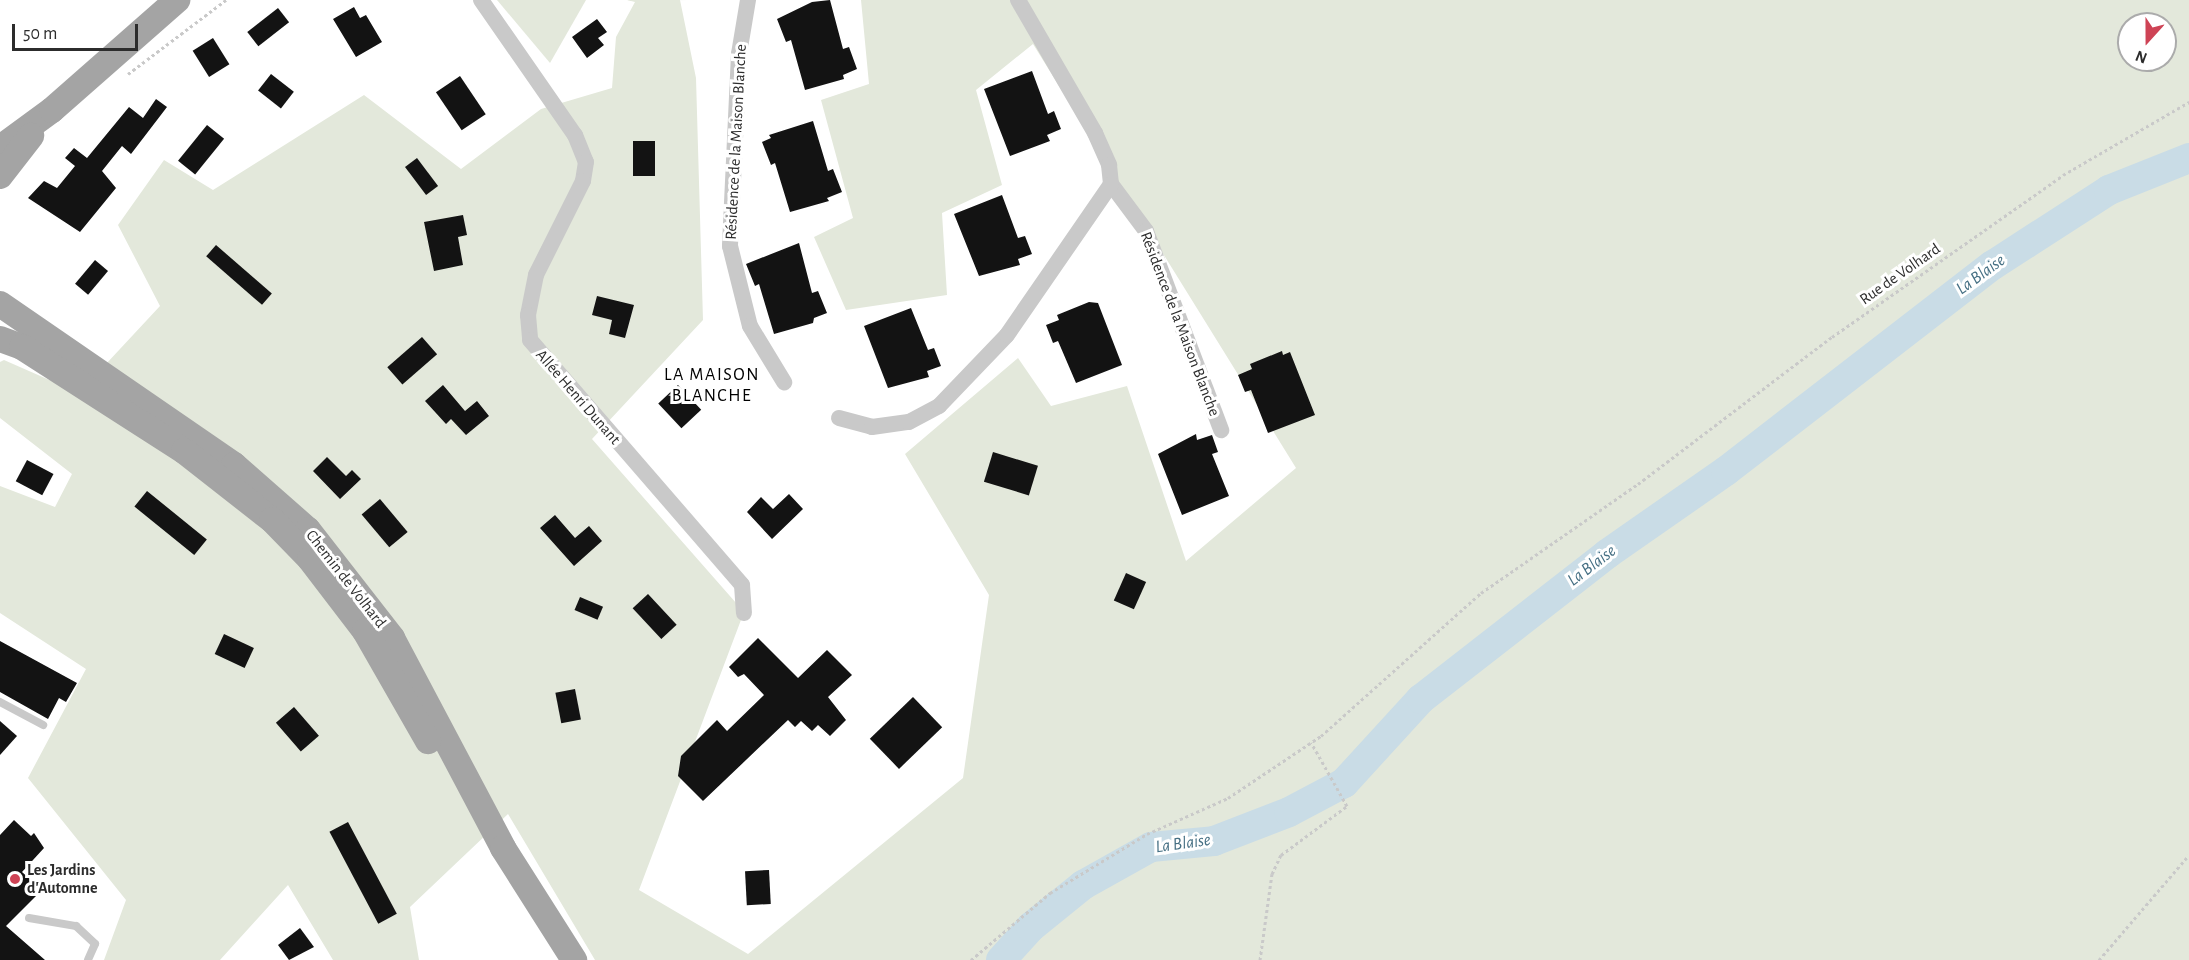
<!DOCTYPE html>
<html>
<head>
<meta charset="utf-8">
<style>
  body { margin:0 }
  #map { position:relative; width:2189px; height:960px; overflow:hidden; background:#fff; font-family:"Alegreya Sans",sans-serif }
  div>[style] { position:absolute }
  .green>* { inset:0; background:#e3e8db }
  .river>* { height:30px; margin:-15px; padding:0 15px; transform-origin:15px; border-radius:15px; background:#c9dce6 }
  .building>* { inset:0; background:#131313; transform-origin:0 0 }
  .path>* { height:3px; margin-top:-1.5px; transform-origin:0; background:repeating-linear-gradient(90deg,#c9c9c9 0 3px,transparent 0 6px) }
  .service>* { height:8px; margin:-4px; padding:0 4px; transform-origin:4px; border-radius:4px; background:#c9c9c9 }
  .minor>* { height:16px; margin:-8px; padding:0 8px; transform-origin:8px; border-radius:8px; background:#c9c9c9 }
  .primary>* { height:26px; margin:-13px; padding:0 13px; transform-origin:13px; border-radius:13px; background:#a4a4a4 }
  .dots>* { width:16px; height:16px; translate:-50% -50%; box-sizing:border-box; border:3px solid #fff; border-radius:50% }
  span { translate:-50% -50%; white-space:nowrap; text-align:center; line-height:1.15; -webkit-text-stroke:6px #fff; paint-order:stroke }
  .street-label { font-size:16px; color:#2c2c2c }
  .poi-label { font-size:16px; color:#2c2c2c; font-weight:700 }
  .left { translate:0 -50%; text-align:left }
  .water-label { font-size:18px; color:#456f83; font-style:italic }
  .neighbourhood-label { font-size:18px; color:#000; letter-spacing:1.5px }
  .north { position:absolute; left:2117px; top:12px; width:60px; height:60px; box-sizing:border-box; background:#fff; border:2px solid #ababab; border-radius:50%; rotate:201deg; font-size:16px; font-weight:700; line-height:24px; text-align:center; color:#2c2c2c }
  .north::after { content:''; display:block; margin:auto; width:21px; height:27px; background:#ce4355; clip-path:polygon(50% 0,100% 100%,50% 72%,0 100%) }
  .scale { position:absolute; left:12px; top:24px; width:126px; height:27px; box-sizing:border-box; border:3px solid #2c2c2c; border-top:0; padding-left:8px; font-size:18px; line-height:21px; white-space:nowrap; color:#2c2c2c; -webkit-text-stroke:4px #fff; paint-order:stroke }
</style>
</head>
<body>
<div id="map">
  <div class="green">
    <i style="clip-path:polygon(497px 0,586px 0,550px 63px)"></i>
    <i style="clip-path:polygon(evenodd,627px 0,680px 0,696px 78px,703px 320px,592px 439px,744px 612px,639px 890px,748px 954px,963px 778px,989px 595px,905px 454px,1018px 358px,1051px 406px,1127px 386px,1186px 561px,1296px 468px,1033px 44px,976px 90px,1002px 185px,942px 213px,947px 295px,846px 310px,814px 237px,853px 218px,821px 100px,869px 84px,861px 0,2189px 0,2189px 960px,595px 960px,508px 814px,410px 907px,419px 960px,333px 960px,288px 885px,220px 960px,104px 960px,126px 900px,28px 778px,86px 669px,0 613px,0 486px,55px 507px,72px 474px,0 418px,0 362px,4px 360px,79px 393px,160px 306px,118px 225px,164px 160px,213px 190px,364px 95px,461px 169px,541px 109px,612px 88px,616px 37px,635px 2px,627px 0,2129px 24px,2165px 24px,2165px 60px,2129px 60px,2129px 24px)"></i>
  </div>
  <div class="river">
    <i style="left:1001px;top:960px;width:45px;rotate:-47.7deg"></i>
    <i style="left:1031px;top:927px;width:67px;rotate:-38.9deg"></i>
    <i style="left:1083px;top:885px;width:78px;rotate:-29.2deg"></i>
    <i style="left:1151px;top:847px;width:63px;rotate:-5.4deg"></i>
    <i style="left:1214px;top:841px;width:80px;rotate:-21.1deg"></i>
    <i style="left:1289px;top:812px;width:62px;rotate:-27.8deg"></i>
    <i style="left:1344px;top:783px;width:114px;rotate:-47.5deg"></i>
    <i style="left:1421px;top:699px;width:236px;rotate:-37.9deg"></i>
    <i style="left:1607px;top:554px;width:145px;rotate:-34.9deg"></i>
    <i style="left:1726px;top:471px;width:337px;rotate:-37.7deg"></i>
    <i style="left:1993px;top:265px;width:138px;rotate:-32.9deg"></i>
    <i style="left:2109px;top:190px;width:86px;rotate:-21.8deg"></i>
  </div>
  <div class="building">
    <i style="clip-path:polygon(830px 0,843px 49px,849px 47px,857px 69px,843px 75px,844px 79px,805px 90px,791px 40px,786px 42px,777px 19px,812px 2px)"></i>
    <i style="clip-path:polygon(354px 7px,360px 18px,366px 15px,382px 42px,356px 57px,333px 19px)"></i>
    <i style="left:278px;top:8px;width:18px;height:39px;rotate:52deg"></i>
    <i style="clip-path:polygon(597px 19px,607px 32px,598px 38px,604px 45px,587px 58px,572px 37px)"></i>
    <i style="left:213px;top:38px;width:31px;height:24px;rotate:58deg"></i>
    <i style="clip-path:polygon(1032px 71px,1048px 114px,1054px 111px,1061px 129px,1047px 135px,1050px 141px,1010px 156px,984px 89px)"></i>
    <i style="left:271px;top:74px;width:29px;height:21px;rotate:38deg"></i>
    <i style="left:460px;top:76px;width:46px;height:29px;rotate:56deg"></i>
    <i style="clip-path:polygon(156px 99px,167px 107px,131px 154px,122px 146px,102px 171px,116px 188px,80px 232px,28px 198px,44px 181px,57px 188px,75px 166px,65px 158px,74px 148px,87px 158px,129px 107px,143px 118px)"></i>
    <i style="clip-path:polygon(813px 121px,828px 171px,833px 169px,842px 192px,827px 198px,829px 201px,790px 212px,775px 163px,771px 165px,762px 142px,771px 138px,769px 135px)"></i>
    <i style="left:207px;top:125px;width:22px;height:46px;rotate:39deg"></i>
    <i style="left:633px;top:141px;width:22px;height:35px"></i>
    <i style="left:417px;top:158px;width:35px;height:15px;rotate:53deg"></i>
    <i style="clip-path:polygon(1002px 195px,1018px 238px,1025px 236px,1032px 254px,1018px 259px,1020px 265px,979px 276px,954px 214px)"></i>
    <i style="clip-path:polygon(463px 215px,467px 235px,458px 237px,463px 265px,434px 271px,424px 222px)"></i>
    <i style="clip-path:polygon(799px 243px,812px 293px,818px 291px,827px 313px,814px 318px,813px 323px,774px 334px,759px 284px,755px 286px,746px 264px)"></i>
    <i style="left:216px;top:245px;width:74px;height:15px;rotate:41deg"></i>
    <i style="left:95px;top:260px;width:17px;height:31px;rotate:40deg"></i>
    <i style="clip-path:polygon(597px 296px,634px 305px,625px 338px,609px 334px,612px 320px,592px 315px)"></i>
    <i style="clip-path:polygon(1089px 302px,1098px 303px,1122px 365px,1076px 383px,1058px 341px,1053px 343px,1046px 325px,1059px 320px,1057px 315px)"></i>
    <i style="clip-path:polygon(911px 308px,928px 350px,934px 348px,941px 366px,927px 371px,929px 377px,888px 388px,864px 326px)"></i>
    <i style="left:422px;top:337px;width:23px;height:46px;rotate:49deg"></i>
    <i style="clip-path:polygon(1282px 351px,1283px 355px,1290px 352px,1315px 415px,1268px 433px,1251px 390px,1245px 392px,1238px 375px,1252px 369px,1250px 364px)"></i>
    <i style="clip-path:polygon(443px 385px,465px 411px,477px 401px,489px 416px,466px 435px,451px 419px,446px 424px,425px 401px)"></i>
    <i style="left:678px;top:385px;width:34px;height:27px;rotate:47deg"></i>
    <i style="clip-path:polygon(1196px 434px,1197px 440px,1212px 435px,1218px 452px,1212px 454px,1229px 496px,1182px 515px,1158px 454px)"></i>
    <i style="left:993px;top:452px;width:47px;height:31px;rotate:17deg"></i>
    <i style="clip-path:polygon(327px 457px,346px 476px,352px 470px,361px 479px,340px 499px,313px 471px)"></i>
    <i style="left:27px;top:460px;width:30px;height:24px;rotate:28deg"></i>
    <i style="left:147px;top:491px;width:77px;height:20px;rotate:39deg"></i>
    <i style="clip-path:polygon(789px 494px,803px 509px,772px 539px,747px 512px,761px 497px,773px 509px)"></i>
    <i style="left:380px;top:499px;width:43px;height:24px;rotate:50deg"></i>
    <i style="clip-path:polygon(555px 515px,575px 538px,589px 526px,602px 541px,574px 566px,540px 528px)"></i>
    <i style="left:1126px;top:573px;width:22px;height:30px;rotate:24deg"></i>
    <i style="left:648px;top:594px;width:42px;height:21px;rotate:47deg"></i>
    <i style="left:580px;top:597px;width:25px;height:14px;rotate:23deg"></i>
    <i style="left:224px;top:634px;width:33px;height:22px;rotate:25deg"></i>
    <i style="clip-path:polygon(758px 638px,798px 678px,827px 650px,852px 675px,828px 697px,846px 720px,830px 736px,818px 725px,812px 731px,801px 721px,795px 727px,788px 720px,703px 801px,678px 776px,681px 756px,717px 720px,727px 731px,764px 695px,744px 674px,738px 677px,729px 667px)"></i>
    <i style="clip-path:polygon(0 641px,77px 683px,66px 702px,59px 698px,48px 719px,0 692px)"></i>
    <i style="left:575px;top:689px;width:31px;height:20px;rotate:79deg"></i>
    <i style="left:913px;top:697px;width:42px;height:60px;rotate:46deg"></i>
    <i style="left:294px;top:707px;width:38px;height:24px;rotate:49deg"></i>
    <i style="clip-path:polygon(0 721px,17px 736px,0 755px)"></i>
    <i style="clip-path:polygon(14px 820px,31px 836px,34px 833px,44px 848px,22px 872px,42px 890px,6px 926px,45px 960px,0 960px,0 835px)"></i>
    <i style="left:348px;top:822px;width:104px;height:21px;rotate:62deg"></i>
    <i style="left:769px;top:870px;width:34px;height:24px;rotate:87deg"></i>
    <i style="clip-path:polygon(300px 928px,314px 947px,289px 960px,278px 945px)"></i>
  </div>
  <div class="path">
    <i style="left:128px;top:74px;width:123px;rotate:-37.1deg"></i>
    <i style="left:971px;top:960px;width:104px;rotate:-40.3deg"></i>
    <i style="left:1050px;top:893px;width:114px;rotate:-31.3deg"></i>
    <i style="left:1147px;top:834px;width:89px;rotate:-24deg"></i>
    <i style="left:1228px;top:798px;width:112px;rotate:-33.7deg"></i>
    <i style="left:1321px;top:736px;width:215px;rotate:-41.8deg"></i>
    <i style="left:1481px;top:593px;width:191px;rotate:-34.8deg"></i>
    <i style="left:1638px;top:484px;width:243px;rotate:-37.2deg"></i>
    <i style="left:1832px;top:337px;width:282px;rotate:-35deg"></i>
    <i style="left:2063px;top:175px;width:146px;rotate:-30.1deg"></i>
    <i style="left:1260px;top:960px;width:87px;rotate:-82.1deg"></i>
    <i style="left:1272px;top:874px;width:21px;rotate:-65deg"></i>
    <i style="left:1281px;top:855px;width:82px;rotate:-36.6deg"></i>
    <i style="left:1347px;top:806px;width:73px;rotate:-119.4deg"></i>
    <i style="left:2099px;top:960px;width:138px;rotate:-49.4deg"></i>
  </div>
  <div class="service">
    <i style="left:0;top:702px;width:49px;rotate:28.1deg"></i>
    <i style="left:29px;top:918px;width:48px;rotate:9.7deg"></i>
    <i style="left:76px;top:926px;width:26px;rotate:43deg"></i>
    <i style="left:95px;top:944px;width:17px;rotate:114deg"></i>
  </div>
  <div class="minor">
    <i style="left:481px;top:0;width:165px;rotate:55.2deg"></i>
    <i style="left:575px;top:135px;width:29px;rotate:68deg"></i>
    <i style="left:586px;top:162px;width:19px;rotate:99deg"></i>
    <i style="left:583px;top:181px;width:105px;rotate:116.6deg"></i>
    <i style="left:536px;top:275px;width:41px;rotate:101.3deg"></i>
    <i style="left:528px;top:315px;width:25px;rotate:85deg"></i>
    <i style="left:530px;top:340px;width:324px;rotate:49.1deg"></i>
    <i style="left:742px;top:585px;width:28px;rotate:86deg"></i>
    <i style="left:748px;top:0;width:55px;rotate:99.5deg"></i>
    <i style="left:739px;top:54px;width:192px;rotate:92.7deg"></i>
    <i style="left:730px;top:246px;width:82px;rotate:76deg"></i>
    <i style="left:750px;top:326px;width:66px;rotate:58.7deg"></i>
    <i style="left:1018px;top:0;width:154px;rotate:59.9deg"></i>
    <i style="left:1095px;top:133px;width:35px;rotate:66deg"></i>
    <i style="left:1109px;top:165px;width:19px;rotate:84deg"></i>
    <i style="left:1111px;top:184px;width:59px;rotate:53.3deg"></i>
    <i style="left:1146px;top:231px;width:213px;rotate:69.3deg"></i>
    <i style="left:839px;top:418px;width:34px;rotate:15deg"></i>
    <i style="left:872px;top:427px;width:37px;rotate:-8deg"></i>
    <i style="left:909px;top:422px;width:34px;rotate:-28deg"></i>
    <i style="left:939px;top:406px;width:98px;rotate:-46.2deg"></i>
    <i style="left:1007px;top:335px;width:183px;rotate:-55.4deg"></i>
  </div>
  <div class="primary">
    <i style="left:0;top:148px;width:64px;rotate:-36.2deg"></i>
    <i style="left:52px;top:110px;width:167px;rotate:-41.3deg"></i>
    <i style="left:0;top:176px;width:51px;rotate:-52.2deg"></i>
    <i style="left:0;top:304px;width:284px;rotate:34.5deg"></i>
    <i style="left:234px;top:465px;width:98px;rotate:41.3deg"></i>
    <i style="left:308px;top:530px;width:137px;rotate:52.1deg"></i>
    <i style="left:392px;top:638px;width:238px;rotate:62.1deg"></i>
    <i style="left:503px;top:848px;width:133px;rotate:57.6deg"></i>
    <i style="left:0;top:339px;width:23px;rotate:20deg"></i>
    <i style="left:22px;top:347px;width:193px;rotate:32.7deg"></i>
    <i style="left:184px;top:451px;width:112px;rotate:38.1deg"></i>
    <i style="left:272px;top:520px;width:54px;rotate:45.7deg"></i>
    <i style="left:310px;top:559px;width:91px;rotate:52.6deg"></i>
    <i style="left:365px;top:631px;width:127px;rotate:60.2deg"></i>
  </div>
  <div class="dots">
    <i style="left:15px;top:879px;background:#ce4355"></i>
  </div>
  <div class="street-label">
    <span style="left:736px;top:142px;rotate:-87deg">Résidence de la Maison Blanche</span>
    <span style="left:1900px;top:274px;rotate:-35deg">Rue de Volhard</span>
    <span style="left:1180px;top:324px;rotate:69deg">Résidence de la Maison Blanche</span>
    <span style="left:578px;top:397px;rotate:49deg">Allée Henri Dunant</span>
    <span style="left:346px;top:579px;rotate:52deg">Chemin de Volhard</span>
  </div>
  <div class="poi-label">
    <span class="left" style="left:27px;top:879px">Les Jardins<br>d'Automne</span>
  </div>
  <div class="water-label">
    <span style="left:1981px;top:275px;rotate:-36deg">La Blaise</span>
    <span style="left:1592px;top:566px;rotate:-37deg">La Blaise</span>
    <span style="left:1183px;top:844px;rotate:-8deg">La Blaise</span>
  </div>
  <div class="neighbourhood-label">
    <span style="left:712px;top:386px">LA MAISON<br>BLANCHE</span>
  </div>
  <div class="north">N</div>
  <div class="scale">50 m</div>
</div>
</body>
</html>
